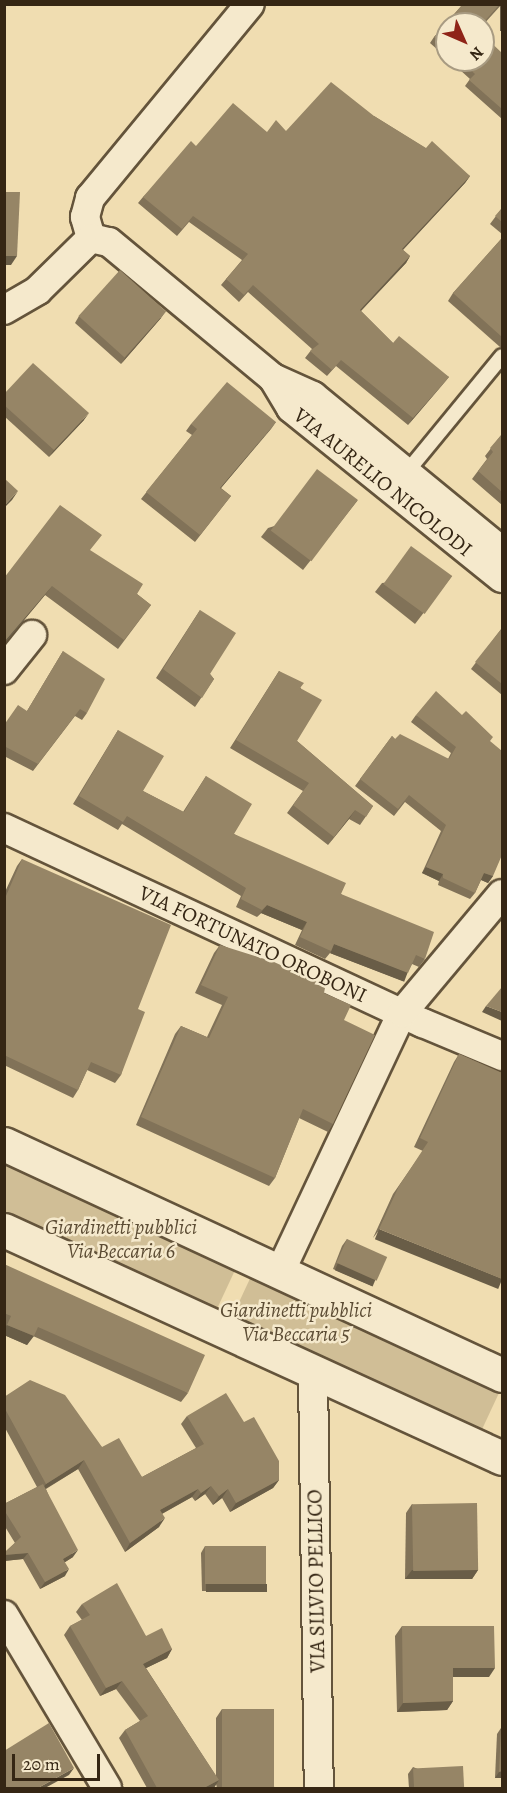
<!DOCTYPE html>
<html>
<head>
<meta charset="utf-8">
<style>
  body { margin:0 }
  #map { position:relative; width:507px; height:1793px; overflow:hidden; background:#f0ddb1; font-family:Alegreya,serif }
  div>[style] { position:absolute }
  .green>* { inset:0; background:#d0be96; transform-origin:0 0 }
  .roads { filter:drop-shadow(2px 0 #64543b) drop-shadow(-2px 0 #64543b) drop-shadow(0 2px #64543b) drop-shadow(0 -2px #64543b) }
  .lane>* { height:14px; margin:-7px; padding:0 7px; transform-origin:7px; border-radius:7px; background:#f5e9cc }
  .street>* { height:28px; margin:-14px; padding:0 14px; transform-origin:14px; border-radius:14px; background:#f5e9cc }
  .secondary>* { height:33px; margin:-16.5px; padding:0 16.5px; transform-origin:16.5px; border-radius:16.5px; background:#f5e9cc }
  .wall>* { inset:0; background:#817258 }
  .shaded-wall>* { inset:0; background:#695d47; transform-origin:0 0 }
  .building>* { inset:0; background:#968566; transform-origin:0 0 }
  span { translate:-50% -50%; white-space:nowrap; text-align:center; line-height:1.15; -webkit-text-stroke:5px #f5e9cc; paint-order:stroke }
  .street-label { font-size:21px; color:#352614 }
  .park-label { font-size:21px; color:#5c4c34; font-style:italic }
  .frame { position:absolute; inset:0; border:6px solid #352614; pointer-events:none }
  .north { position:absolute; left:435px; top:12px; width:60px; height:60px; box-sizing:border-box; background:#f5e9cc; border:2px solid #a89b82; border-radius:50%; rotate:135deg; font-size:16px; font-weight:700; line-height:24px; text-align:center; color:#352614 }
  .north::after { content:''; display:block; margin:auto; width:21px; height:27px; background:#8f2418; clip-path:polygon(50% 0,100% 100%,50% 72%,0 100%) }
  .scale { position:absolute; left:12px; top:1754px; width:88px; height:27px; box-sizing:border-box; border:3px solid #352614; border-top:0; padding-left:8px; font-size:18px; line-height:21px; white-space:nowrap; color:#352614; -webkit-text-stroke:4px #f5e9cc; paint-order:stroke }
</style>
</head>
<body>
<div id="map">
  <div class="green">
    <i style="left:5px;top:1153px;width:258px;height:61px;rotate:25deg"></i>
    <i style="left:254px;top:1270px;width:274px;height:59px;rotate:25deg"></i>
  </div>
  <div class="roads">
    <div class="lane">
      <i style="left:406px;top:473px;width:151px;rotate:-50.6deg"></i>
    </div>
    <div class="street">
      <i style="left:91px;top:238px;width:22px;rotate:-106deg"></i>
      <i style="left:85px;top:217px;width:20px;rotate:-75deg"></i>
      <i style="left:90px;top:198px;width:251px;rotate:-50.5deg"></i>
      <i style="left:4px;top:310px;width:39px;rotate:-30deg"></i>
      <i style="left:38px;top:290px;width:74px;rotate:-44.5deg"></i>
      <i style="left:91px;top:238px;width:18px;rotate:13deg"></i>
      <i style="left:109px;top:242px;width:213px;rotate:39.7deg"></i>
      <i style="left:273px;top:378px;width:44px;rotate:24.2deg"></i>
      <i style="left:313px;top:396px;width:244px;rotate:39.4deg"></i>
      <i style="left:273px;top:378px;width:35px;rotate:59deg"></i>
      <i style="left:291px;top:408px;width:271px;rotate:38.9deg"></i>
      <i style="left:4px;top:670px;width:45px;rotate:-51.3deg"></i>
      <i style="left:4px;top:828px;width:462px;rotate:25deg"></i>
      <i style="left:423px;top:1023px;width:86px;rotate:22.7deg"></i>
      <i style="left:280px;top:1272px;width:286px;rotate:-64.8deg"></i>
      <i style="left:402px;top:1013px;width:155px;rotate:-50deg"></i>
      <i style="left:313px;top:1374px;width:414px;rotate:89.2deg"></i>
      <i style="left:4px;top:1615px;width:201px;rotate:59.2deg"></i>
    </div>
    <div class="secondary">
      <i style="left:4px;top:1144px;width:549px;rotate:24.88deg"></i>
      <i style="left:4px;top:1230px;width:548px;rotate:24.6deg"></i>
    </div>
  </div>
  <div class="wall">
    <i style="clip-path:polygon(463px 4px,502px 4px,483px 25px,447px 24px,447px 58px,430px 43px,434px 37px)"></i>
    <i style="clip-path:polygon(502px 53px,502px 119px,465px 86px,470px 79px,449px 60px,483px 60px)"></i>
    <i style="clip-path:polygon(374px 116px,470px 176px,465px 183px,403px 250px,410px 256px,406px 263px,361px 311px,393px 343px,449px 377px,408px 425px,336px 366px,327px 376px,305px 358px,312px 349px,248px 292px,239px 302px,221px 285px,242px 260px,189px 222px,177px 236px,138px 203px,143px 197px,196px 146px,267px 132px,286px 131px)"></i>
    <i style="clip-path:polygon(502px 208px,502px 234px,490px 224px)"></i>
    <i style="clip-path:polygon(502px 238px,502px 348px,500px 347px,448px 301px,453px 293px)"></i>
    <i style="clip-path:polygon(79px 316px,161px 318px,121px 364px,75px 323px)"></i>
    <i style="clip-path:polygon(4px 394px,84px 420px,49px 457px,4px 416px)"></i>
    <i style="clip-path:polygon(276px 422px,221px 488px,231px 496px,195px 542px,141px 499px,192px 435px,186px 431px,191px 424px)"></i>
    <i style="clip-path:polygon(502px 434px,502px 505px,472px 479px,487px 459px,485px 456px)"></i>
    <i style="clip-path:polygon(358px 500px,303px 570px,261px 537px,268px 528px)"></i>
    <i style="clip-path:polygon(90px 551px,137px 594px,151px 605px,118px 649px,45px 595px,4px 644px,4px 578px)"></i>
    <i style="clip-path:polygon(452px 576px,415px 624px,375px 592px,382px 583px)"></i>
    <i style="clip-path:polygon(200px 610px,210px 674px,214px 679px,195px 707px,156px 678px)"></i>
    <i style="clip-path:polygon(502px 628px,502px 695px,471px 669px)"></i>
    <i style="clip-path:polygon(63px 651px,87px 713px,82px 720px,75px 716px,33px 771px,4px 756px,4px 725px,27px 711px)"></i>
    <i style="clip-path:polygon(279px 671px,301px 688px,297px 741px,373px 806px,360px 825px,349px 819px,328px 845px,287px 813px,303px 791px,230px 748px)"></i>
    <i style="clip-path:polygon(416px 715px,490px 741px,493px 876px,488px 883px,481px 880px,475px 893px,470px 899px,438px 885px,439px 881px,422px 873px,441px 831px,405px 802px,394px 816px,355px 786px,392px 736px,395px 739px,448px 759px,451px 753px,411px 722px)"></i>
    <i style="clip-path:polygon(118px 730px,143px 791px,183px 812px,206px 776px,234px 834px,341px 894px,425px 959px,419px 967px,412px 964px,403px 981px,330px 953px,325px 959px,295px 945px,302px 930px,261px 913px,257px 917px,236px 907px,241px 896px,122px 824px,118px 830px,73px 804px)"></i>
    <i style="clip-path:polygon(22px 859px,138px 1009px,121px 1075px,115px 1083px,87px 1070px,78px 1090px,73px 1098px,4px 1065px,4px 894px,17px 866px)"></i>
    <i style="clip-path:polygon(220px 945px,324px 993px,344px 1020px,333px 1124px,328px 1132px,299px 1118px,275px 1178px,269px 1186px,136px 1125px,175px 1034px,181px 1026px,207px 1037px,222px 1005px,195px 993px,214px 953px)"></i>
    <i style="clip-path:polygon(459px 1054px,502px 1073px,373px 1238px,393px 1194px,423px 1151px,414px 1147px,454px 1062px)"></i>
    <i style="clip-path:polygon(347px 1239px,372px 1286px,333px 1269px,342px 1246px)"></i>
    <i style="clip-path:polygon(4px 1264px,188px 1393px,181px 1402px,33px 1336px,27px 1345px,4px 1335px)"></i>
    <i style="clip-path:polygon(4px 1397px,102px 1447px,142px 1477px,196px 1448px,181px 1424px,187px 1416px,279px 1480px,273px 1488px,230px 1512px,222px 1498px,213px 1505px,205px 1494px,195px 1501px,192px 1497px,162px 1514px,159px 1527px,125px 1552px,78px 1469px,46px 1489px,73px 1557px,65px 1562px,65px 1576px,40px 1589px,23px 1559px,4px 1561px,4px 1553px,15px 1543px,4px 1525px,4px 1504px,37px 1487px,4px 1426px)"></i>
    <i style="clip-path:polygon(412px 1504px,478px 1570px,472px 1579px,405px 1579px,406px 1513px)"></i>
    <i style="clip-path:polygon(205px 1546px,262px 1591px,202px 1591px,201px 1553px)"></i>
    <i style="clip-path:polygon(82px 1604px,172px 1649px,167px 1658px,146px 1668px,216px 1776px,216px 1718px,222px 1709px,275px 1788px,217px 1788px,216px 1784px,213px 1788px,147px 1788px,119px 1738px,125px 1730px,140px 1721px,116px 1689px,100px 1696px,64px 1635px,70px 1626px,82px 1620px,76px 1612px)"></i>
    <i style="clip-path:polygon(402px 1626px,489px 1677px,453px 1677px,453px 1701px,447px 1710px,397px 1712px,395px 1636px)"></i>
    <i style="clip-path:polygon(501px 1728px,502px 1778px,495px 1778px,497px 1734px)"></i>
    <i style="clip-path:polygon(413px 1767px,464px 1788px,409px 1788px,408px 1774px)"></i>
  </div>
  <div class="shaded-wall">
    <i style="left:500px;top:4px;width:2px;height:27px"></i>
    <i style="clip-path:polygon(470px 176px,465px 183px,397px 256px,402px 249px)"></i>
    <i style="clip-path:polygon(4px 256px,17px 256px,11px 265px,4px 265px)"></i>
    <i style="clip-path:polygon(410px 256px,406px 263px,356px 316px,360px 310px)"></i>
    <i style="clip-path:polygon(166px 311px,161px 318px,121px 364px,126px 357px)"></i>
    <i style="clip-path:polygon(449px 377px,444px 383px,408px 425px,413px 418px)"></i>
    <i style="clip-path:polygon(89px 413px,84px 420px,49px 457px,54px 450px)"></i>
    <i style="clip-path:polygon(276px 422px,271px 429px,215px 495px,220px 488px)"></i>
    <i style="clip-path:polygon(18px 491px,12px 500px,4px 508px,4px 506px)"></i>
    <i style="clip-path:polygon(52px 586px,45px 595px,4px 644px,4px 642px)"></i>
    <i style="clip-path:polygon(355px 810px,349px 819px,328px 845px,334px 837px)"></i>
    <i style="clip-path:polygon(426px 867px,443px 874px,439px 881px,422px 873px)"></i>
    <i style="clip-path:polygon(484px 873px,493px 876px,488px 883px,479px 879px)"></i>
    <i style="clip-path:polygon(267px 905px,307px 922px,302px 930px,261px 913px,257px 917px)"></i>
    <i style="left:334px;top:944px;width:79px;height:10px;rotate:21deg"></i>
    <i style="clip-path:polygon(486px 1006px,502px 1012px,502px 1021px,482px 1012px)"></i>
    <i style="left:379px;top:1229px;width:133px;height:11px;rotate:22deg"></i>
    <i style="left:338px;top:1263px;width:41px;height:8px;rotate:23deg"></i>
    <i style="clip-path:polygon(7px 1325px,34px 1336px,27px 1345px,4px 1335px,4px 1328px)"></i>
    <i style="clip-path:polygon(84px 1460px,78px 1469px,40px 1492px,46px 1484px)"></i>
    <i style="clip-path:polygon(279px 1480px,273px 1488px,230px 1512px,236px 1503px)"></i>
    <i style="clip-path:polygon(211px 1486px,205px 1494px,195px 1501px,201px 1493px)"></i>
    <i style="clip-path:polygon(198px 1489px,192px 1497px,154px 1518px,160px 1510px)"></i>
    <i style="clip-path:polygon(228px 1489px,222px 1498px,213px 1505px,219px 1496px)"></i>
    <i style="clip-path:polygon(165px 1518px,159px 1527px,125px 1552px,130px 1543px)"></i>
    <i style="clip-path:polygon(78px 1550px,73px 1557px,59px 1566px,63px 1559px)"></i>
    <i style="clip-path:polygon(28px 1553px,23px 1559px,4px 1561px,4px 1555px)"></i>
    <i style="clip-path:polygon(69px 1569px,65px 1576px,40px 1589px,45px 1582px)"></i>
    <i style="clip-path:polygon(412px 1570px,478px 1570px,472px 1579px,405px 1579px)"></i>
    <i style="left:206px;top:1584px;width:61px;height:8px"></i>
    <i style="clip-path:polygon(172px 1649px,167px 1658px,138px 1672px,143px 1664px)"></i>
    <i style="clip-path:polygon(453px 1668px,495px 1668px,489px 1677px,447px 1677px)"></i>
    <i style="clip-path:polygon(122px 1681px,116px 1689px,100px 1696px,106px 1688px)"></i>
    <i style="clip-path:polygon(453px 1701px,447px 1710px,397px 1712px,403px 1703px)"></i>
    <i style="clip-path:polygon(74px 1768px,69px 1775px,45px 1788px,38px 1788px)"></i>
    <i style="clip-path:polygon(502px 1771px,502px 1778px,495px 1778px,499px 1772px)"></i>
    <i style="clip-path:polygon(219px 1780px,214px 1788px,204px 1788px)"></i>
  </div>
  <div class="building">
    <i style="clip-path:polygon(463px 4px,500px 4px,482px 24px,447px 24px,447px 48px,434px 37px)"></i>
    <i style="clip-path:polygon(483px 35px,502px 53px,502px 109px,469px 80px,475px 74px,460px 60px,483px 60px)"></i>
    <i style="clip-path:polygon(331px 82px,374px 116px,426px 148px,432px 141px,470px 176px,402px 249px,410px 256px,360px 310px,393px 343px,399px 336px,449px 377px,413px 418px,341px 360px,332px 370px,310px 351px,319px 344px,253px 285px,244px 295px,226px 279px,248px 254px,193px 216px,182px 229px,143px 197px,191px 141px,196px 146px,233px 103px,267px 132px,276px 120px,286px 131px)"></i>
    <i style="clip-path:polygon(4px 192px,20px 192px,17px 256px,4px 256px)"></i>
    <i style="clip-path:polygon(502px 208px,502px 222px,495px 216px)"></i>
    <i style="clip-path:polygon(502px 238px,502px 337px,453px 293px)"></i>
    <i style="left:120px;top:270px;width:62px;height:62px;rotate:42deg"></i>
    <i style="clip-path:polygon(33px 363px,89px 413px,54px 450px,4px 405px,4px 394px)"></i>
    <i style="clip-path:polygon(227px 382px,276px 422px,220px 488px,231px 496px,200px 535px,146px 492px,197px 429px,191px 424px)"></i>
    <i style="clip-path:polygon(502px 434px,502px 492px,478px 471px,493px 452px,490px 448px)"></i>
    <i style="left:317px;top:469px;width:51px;height:77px;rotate:37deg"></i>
    <i style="clip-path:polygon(4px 478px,18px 491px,4px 506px)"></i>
    <i style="clip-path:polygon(60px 505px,102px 535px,90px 550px,143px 584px,137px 594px,151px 605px,124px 640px,52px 586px,4px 642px,4px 578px)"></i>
    <i style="left:411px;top:546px;width:51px;height:47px;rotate:36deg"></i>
    <i style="clip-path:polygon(200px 610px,236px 633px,210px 674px,214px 679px,202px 698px,163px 669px)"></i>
    <i style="clip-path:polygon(502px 628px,502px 684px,475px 662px)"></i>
    <i style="clip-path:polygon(63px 651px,105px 679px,87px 713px,80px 709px,38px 764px,4px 746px,4px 725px,18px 705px,27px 711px)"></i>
    <i style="clip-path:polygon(279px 671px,304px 683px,300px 688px,322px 700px,297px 741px,373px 806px,366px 817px,355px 810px,334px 837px,293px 805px,309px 783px,236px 740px)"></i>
    <i style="clip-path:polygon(436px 691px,462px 715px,466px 711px,493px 737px,490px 741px,502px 751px,502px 855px,493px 876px,484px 873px,475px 893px,443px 878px,443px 874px,426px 867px,446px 825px,409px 795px,398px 809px,360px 779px,392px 736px,395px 739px,400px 734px,449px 759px,456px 747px,416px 715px)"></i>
    <i style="clip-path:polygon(118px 730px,164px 756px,143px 791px,184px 812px,206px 776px,252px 804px,234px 834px,346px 883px,341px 894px,434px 932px,425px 959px,416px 955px,408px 973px,334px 944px,331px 951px,300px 937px,307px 922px,267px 905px,262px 910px,241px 899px,246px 888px,127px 816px,123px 822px,79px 796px)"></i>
    <i style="clip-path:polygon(22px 859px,171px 925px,138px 1009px,145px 1012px,121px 1075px,91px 1062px,78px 1090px,4px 1055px,4px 895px,6px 896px)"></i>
    <i style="clip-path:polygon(220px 945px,274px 962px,316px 981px,325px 988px,324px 993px,351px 1005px,344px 1020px,375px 1035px,333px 1124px,303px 1109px,275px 1178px,141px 1117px,181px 1026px,209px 1038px,228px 997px,201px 985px)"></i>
    <i style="clip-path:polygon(502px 987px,502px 1012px,486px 1006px)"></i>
    <i style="clip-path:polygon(459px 1054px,502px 1073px,502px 1279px,379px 1229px,399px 1186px,428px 1142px,420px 1138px)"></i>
    <i style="left:347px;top:1239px;width:44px;height:26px;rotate:24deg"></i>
    <i style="clip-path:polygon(4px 1264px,205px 1355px,188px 1393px,38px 1327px,34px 1336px,7px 1325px,11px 1316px,4px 1313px)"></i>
    <i style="clip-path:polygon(30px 1380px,65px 1395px,102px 1447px,119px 1438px,142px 1477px,204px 1444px,187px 1416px,226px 1393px,244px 1422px,254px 1417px,279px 1461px,279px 1480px,236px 1503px,228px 1489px,219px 1496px,211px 1486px,201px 1493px,198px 1489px,160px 1510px,165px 1518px,130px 1543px,84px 1460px,46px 1484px,4px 1407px,4px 1397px)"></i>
    <i style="clip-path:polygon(43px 1484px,78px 1550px,63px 1559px,69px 1569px,45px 1582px,28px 1553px,4px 1555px,4px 1553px,21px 1537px,4px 1510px,4px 1504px)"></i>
    <i style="left:477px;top:1503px;width:67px;height:65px;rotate:89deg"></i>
    <i style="left:205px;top:1546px;width:61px;height:38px"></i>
    <i style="clip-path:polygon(117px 1583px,146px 1636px,162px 1628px,172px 1649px,143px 1664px,219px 1780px,204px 1788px,157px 1788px,125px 1730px,148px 1716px,122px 1681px,106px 1688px,70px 1626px,90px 1615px,82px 1604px)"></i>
    <i style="clip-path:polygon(402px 1626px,494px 1626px,495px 1668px,453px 1668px,453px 1701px,403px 1703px)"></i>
    <i style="left:222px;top:1709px;width:52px;height:79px"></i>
    <i style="clip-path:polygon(49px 1723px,74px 1768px,38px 1788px,4px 1788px,4px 1751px)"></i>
    <i style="clip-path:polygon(501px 1728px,502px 1728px,502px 1771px,499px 1772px)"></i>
    <i style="left:463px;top:1766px;width:22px;height:50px;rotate:87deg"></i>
  </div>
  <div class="street-label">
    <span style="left:383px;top:482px;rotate:39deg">VIA AURELIO NICOLODI</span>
    <span style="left:253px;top:944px;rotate:25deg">VIA FORTUNATO OROBONI</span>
    <span style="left:316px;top:1581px;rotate:-91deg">VIA SILVIO PELLICO</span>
  </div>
  <div class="park-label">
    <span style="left:121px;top:1239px">Giardinetti pubblici<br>Via Beccaria 6</span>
    <span style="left:296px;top:1322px">Giardinetti pubblici<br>Via Beccaria 5</span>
  </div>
  <div class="frame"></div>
  <div class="north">N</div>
  <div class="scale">20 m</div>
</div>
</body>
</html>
